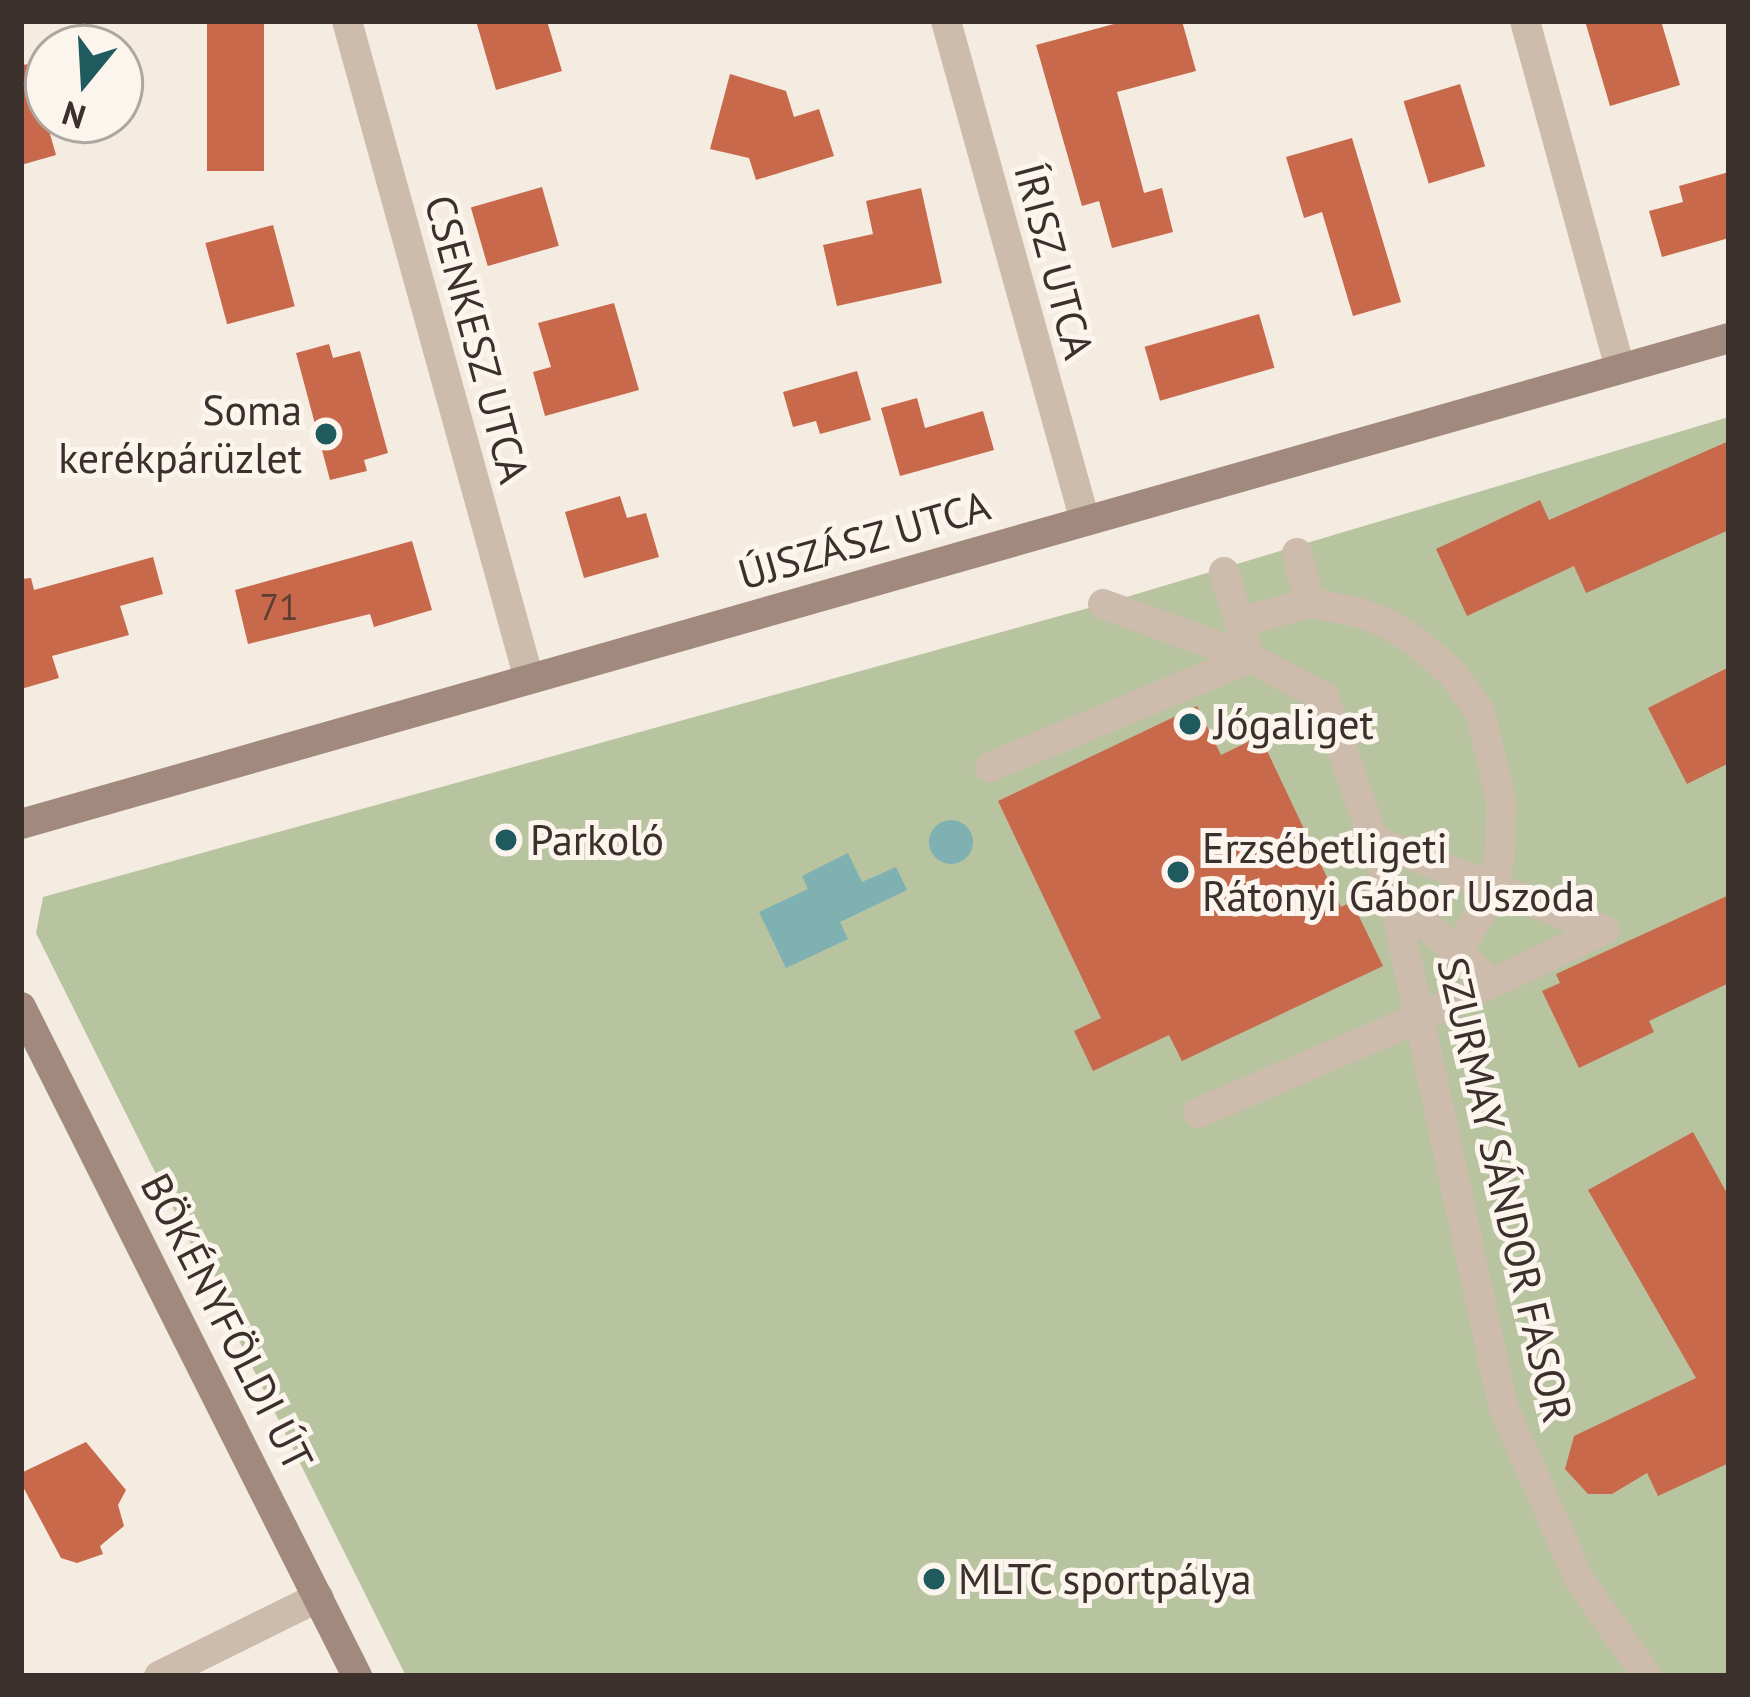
<!DOCTYPE html>
<html>
<head>
<meta charset="utf-8">
<style>
  body { margin:0 }
  #map { position:relative; width:1750px; height:1697px; overflow:hidden; background:#f4ebe1; font-family:"PT Sans",sans-serif }
  div>[style] { position:absolute }
  .green>* { inset:0; background:#b8c4a0 }
  .water>* { inset:0; background:#7fb0b2 }
  .round { border-radius:50% }
  .building>* { inset:0; background:#c8694b; transform-origin:0 0 }
  .street>* { height:30px; margin:-15px; padding:0 15px; transform-origin:15px; border-radius:15px; background:#cdbbac }
  .secondary>* { height:30px; margin:-15px; padding:0 15px; transform-origin:15px; border-radius:15px; background:#a18a7d }
  .dots>* { width:33px; height:33px; translate:-50% -50%; box-sizing:border-box; border:6px solid #fbf5ee; border-radius:50% }
  span { translate:-50% -50%; white-space:nowrap; text-align:center; line-height:1.15; -webkit-text-stroke:10px #fbf5ee; paint-order:stroke }
  .number-label { font-size:36px; color:#5e3e33 }
  .number-label span { -webkit-text-stroke-width:0 }
  .street-label { font-size:42px; color:#3b302b }
  .poi-label { font-size:42px; color:#3b302b }
  .right { translate:-100% -50%; text-align:right }
  .left { translate:0 -50%; text-align:left }
  .frame { position:absolute; inset:0; border:24px solid #3b302b; pointer-events:none }
  .north { position:absolute; left:24px; top:24px; width:120px; height:120px; box-sizing:border-box; background:#fbf5ee; border:3px solid #aea6a0; border-radius:50%; rotate:198deg; font-size:33px; font-weight:700; line-height:48px; text-align:center; color:#3b302b }
  .north::after { content:''; display:block; margin:auto; width:42px; height:54px; background:#1f5a5e; clip-path:polygon(50% 0,100% 100%,50% 72%,0 100%) }
</style>
</head>
<body>
<div id="map">
  <div class="green">
    <i style="clip-path:polygon(1729px 417px,1729px 1676px,406px 1676px,36px 933px,43px 897px,1103px 604px)"></i>
  </div>
  <div class="water">
    <i class="round" style="left:929px;top:820px;width:44px;height:44px"></i>
    <i style="clip-path:polygon(848px 853px,862px 882px,896px 867px,907px 890px,840px 922px,848px 939px,786px 968px,759px 912px,808px 889px,802px 876px)"></i>
  </div>
  <div class="building">
    <i style="left:207px;top:21px;width:57px;height:150px"></i>
    <i style="clip-path:polygon(476px 21px,547px 21px,562px 71px,496px 90px)"></i>
    <i style="clip-path:polygon(1125px 21px,1182px 21px,1196px 71px,1117px 92px,1144px 193px,1162px 188px,1173px 232px,1112px 248px,1099px 201px,1082px 206px,1036px 45px)"></i>
    <i style="clip-path:polygon(1585px 21px,1661px 21px,1680px 85px,1610px 106px)"></i>
    <i style="clip-path:polygon(30px 64px,56px 155px,21px 165px,21px 65px)"></i>
    <i style="clip-path:polygon(730px 74px,786px 91px,794px 117px,819px 109px,834px 156px,756px 180px,749px 158px,710px 149px)"></i>
    <i style="left:1460px;top:84px;width:86px;height:59px;rotate:73deg"></i>
    <i style="clip-path:polygon(1352px 138px,1401px 302px,1353px 316px,1322px 212px,1304px 218px,1286px 157px)"></i>
    <i style="clip-path:polygon(1729px 172px,1729px 238px,1662px 257px,1649px 211px,1683px 202px,1679px 186px)"></i>
    <i style="left:542px;top:187px;width:61px;height:74px;rotate:74deg"></i>
    <i style="clip-path:polygon(921px 188px,942px 283px,837px 306px,823px 245px,873px 234px,866px 201px)"></i>
    <i style="left:273px;top:225px;width:84px;height:70px;rotate:75deg"></i>
    <i style="clip-path:polygon(614px 303px,639px 390px,545px 416px,533px 372px,551px 367px,538px 323px)"></i>
    <i style="left:1259px;top:314px;width:56px;height:119px;rotate:74deg"></i>
    <i style="clip-path:polygon(329px 344px,333px 358px,360px 351px,388px 453px,364px 460px,367px 471px,330px 480px,296px 353px)"></i>
    <i style="clip-path:polygon(857px 371px,871px 420px,820px 434px,816px 421px,793px 427px,783px 392px)"></i>
    <i style="clip-path:polygon(917px 398px,925px 428px,983px 411px,994px 450px,900px 476px,881px 408px)"></i>
    <i style="clip-path:polygon(1729px 441px,1729px 530px,1586px 593px,1574px 566px,1467px 616px,1436px 549px,1540px 500px,1549px 520px)"></i>
    <i style="clip-path:polygon(620px 496px,627px 518px,646px 513px,659px 557px,584px 578px,565px 512px)"></i>
    <i style="clip-path:polygon(412px 541px,432px 610px,374px 627px,370px 614px,248px 644px,235px 590px)"></i>
    <i style="clip-path:polygon(153px 557px,163px 594px,120px 606px,129px 635px,52px 656px,59px 678px,21px 689px,21px 579px,31px 578px,34px 590px)"></i>
    <i style="clip-path:polygon(1729px 667px,1729px 763px,1687px 784px,1648px 708px)"></i>
    <i style="clip-path:polygon(1197px 706px,1221px 755px,1260px 736px,1341px 907px,1352px 902px,1383px 966px,1182px 1061px,1169px 1035px,1093px 1071px,1074px 1031px,1101px 1018px,998px 801px)"></i>
    <i style="clip-path:polygon(1729px 895px,1729px 983px,1649px 1021px,1654px 1032px,1579px 1068px,1542px 991px,1560px 983px,1556px 974px)"></i>
    <i style="clip-path:polygon(1693px 1132px,1729px 1197px,1729px 1463px,1658px 1496px,1647px 1473px,1612px 1494px,1588px 1494px,1565px 1469px,1574px 1436px,1696px 1378px,1588px 1190px)"></i>
    <i style="clip-path:polygon(86px 1442px,126px 1490px,118px 1505px,124px 1526px,100px 1546px,103px 1554px,77px 1563px,61px 1558px,21px 1483px,21px 1473px)"></i>
  </div>
  <div class="street">
    <i style="left:347px;top:21px;width:683px;rotate:74.54deg"></i>
    <i style="left:946px;top:21px;width:519px;rotate:74.46deg"></i>
    <i style="left:1525px;top:21px;width:360px;rotate:74.7deg"></i>
    <i style="left:1297px;top:553px;width:52px;rotate:75.4deg"></i>
    <i style="left:1224px;top:572px;width:52px;rotate:73.3deg"></i>
    <i style="left:1103px;top:604px;width:157px;rotate:20.2deg"></i>
    <i style="left:1250px;top:658px;width:38px;rotate:-107deg"></i>
    <i style="left:1239px;top:622px;width:73px;rotate:-15deg"></i>
    <i style="left:1310px;top:603px;width:48px;rotate:10.8deg"></i>
    <i style="left:1357px;top:612px;width:32px;rotate:20deg"></i>
    <i style="left:1387px;top:623px;width:38px;rotate:33deg"></i>
    <i style="left:1419px;top:644px;width:45px;rotate:41.4deg"></i>
    <i style="left:1453px;top:674px;width:47px;rotate:54.6deg"></i>
    <i style="left:1480px;top:712px;width:91px;rotate:76.7deg"></i>
    <i style="left:1501px;top:801px;width:47px;rotate:91.2deg"></i>
    <i style="left:1500px;top:848px;width:39px;rotate:97deg"></i>
    <i style="left:1495px;top:887px;width:76px;rotate:119.9deg"></i>
    <i style="left:990px;top:767px;width:282px;rotate:-22.7deg"></i>
    <i style="left:1250px;top:658px;width:84px;rotate:27.8deg"></i>
    <i style="left:1324px;top:697px;width:211px;rotate:70.9deg"></i>
    <i style="left:1375px;top:841px;width:246px;rotate:21.2deg"></i>
    <i style="left:1492px;top:983px;width:132px;rotate:-138.7deg"></i>
    <i style="left:1393px;top:896px;width:522px;rotate:77.83deg"></i>
    <i style="left:1503px;top:1406px;width:189px;rotate:66.3deg"></i>
    <i style="left:1579px;top:1579px;width:118px;rotate:55deg"></i>
    <i style="left:1198px;top:1113px;width:241px;rotate:-23.3deg"></i>
    <i style="left:1419px;top:1018px;width:205px;rotate:-25.4deg"></i>
    <i style="left:159px;top:1676px;width:178px;rotate:-26.3deg"></i>
  </div>
  <div class="secondary">
    <i style="left:21px;top:824px;width:1776px;rotate:-15.88deg"></i>
    <i style="left:21px;top:1007px;width:749px;rotate:63.33deg"></i>
  </div>
  <div class="dots">
    <i style="left:326px;top:434px;background:#1f5a5e"></i>
    <i style="left:1190px;top:724px;background:#1f5a5e"></i>
    <i style="left:506px;top:840px;background:#1f5a5e"></i>
    <i style="left:1178px;top:872px;background:#1f5a5e"></i>
    <i style="left:934px;top:1579px;background:#1f5a5e"></i>
  </div>
  <div class="number-label">
    <span style="left:279px;top:607px">71</span>
  </div>
  <div class="street-label">
    <span style="left:1054px;top:261px;rotate:75deg">ÍRISZ UTCA</span>
    <span style="left:477px;top:339px;rotate:75deg">CSENKESZ UTCA</span>
    <span style="left:864px;top:540px;rotate:-16deg">ÚJSZÁSZ UTCA</span>
    <span style="left:1505px;top:1190px;rotate:77deg">SZURMAY SÁNDOR FASOR</span>
    <span style="left:227px;top:1322px;rotate:63deg">BÖKÉNYFÖLDI ÚT</span>
  </div>
  <div class="poi-label">
    <span class="right" style="left:302px;top:434px">Soma<br>kerékpárüzlet</span>
    <span class="left" style="left:1214px;top:724px">Jógaliget</span>
    <span class="left" style="left:530px;top:840px">Parkoló</span>
    <span class="left" style="left:1202px;top:872px">Erzsébetligeti<br>Rátonyi Gábor Uszoda</span>
    <span class="left" style="left:958px;top:1579px">MLTC sportpálya</span>
  </div>
  <div class="frame"></div>
  <div class="north">N</div>
</div>
</body>
</html>
